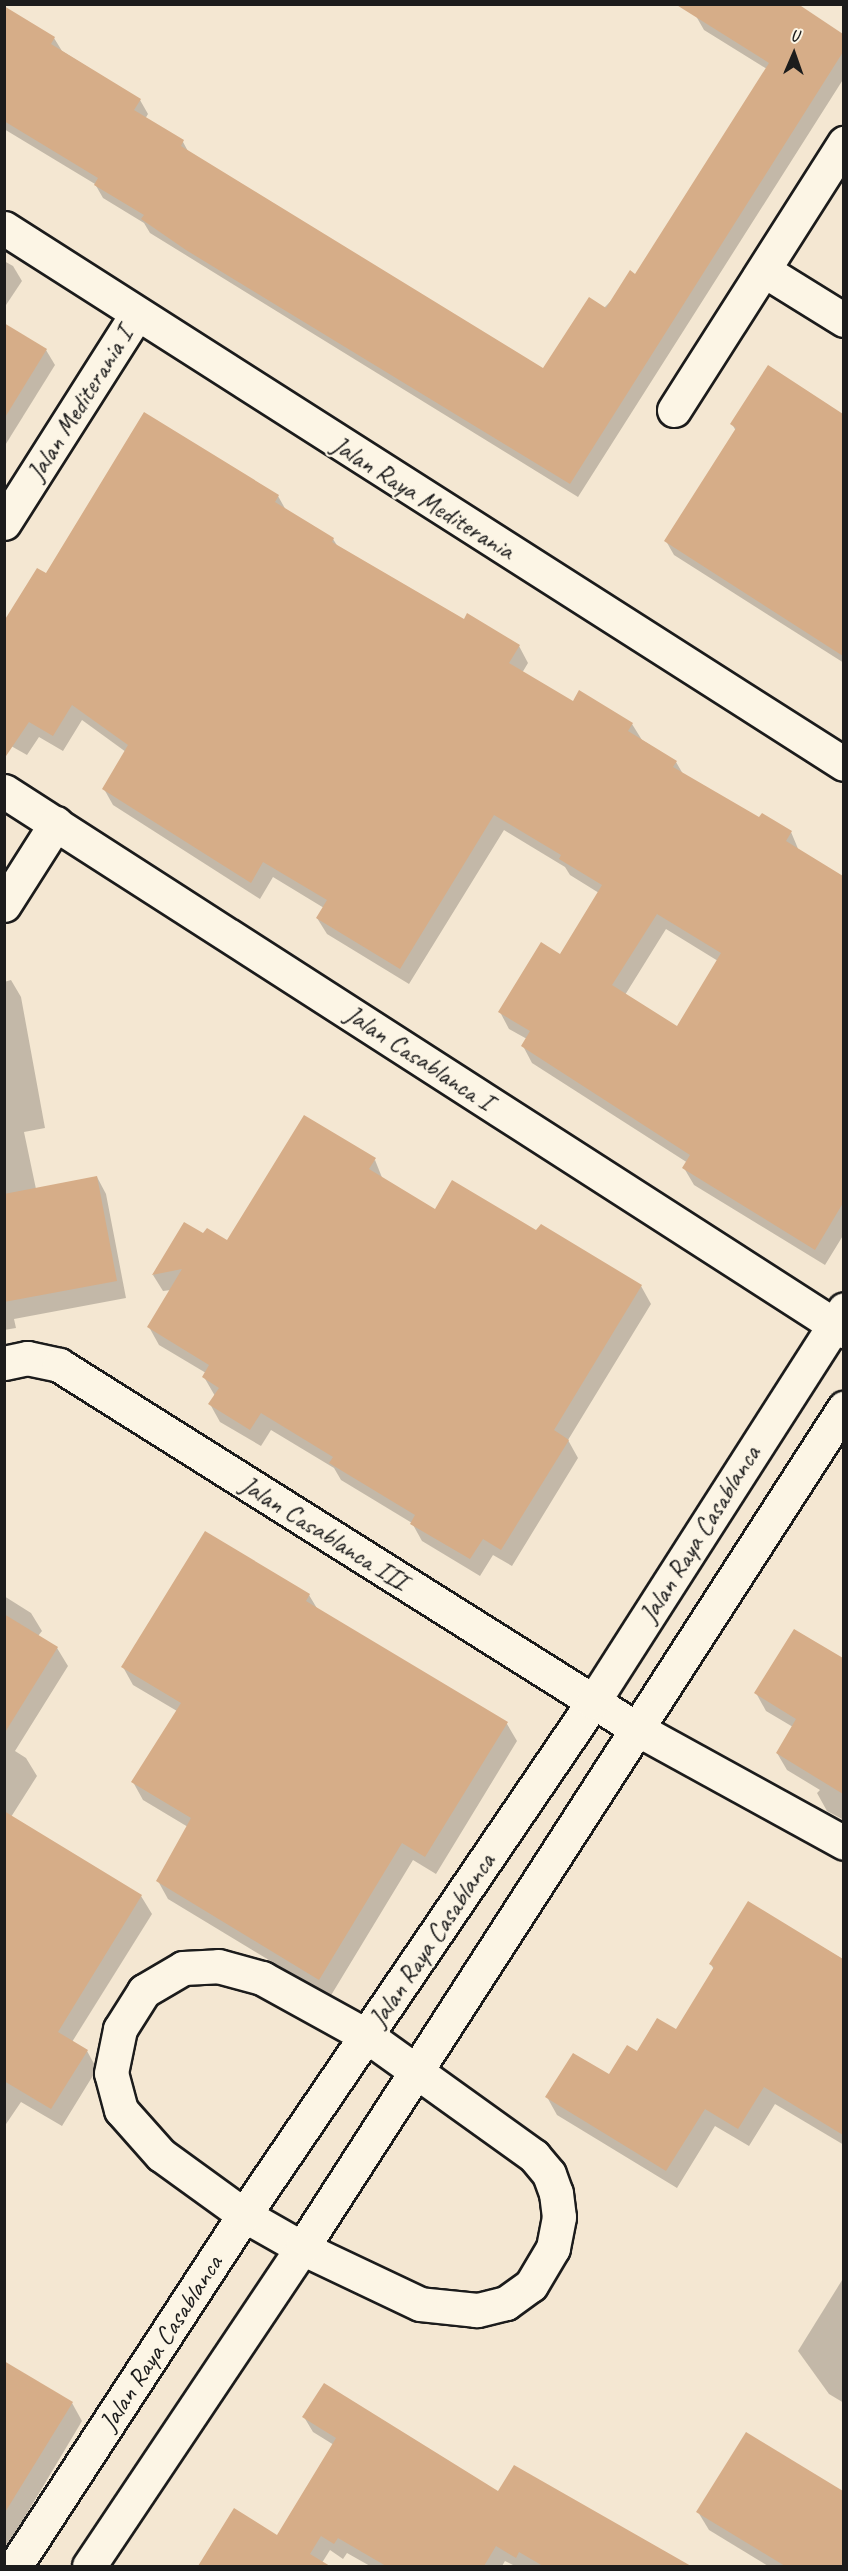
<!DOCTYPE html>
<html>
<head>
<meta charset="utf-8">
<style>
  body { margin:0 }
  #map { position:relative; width:848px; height:2571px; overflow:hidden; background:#f4e7d2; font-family:Caveat,sans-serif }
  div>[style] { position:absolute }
  .shadow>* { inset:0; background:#0003 }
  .building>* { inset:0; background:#d6ad88 }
  .roads { filter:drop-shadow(2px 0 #1c1c1c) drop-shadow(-2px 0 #1c1c1c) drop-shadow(0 2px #1c1c1c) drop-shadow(0 -2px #1c1c1c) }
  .street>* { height:33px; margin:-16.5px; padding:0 16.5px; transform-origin:16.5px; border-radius:16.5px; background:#fcf5e5 }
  span { translate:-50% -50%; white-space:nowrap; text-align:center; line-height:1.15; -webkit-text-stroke:4.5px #fcf5e5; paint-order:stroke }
  .street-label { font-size:26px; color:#1c1c1c }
  .frame { position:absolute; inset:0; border:6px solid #1c1c1c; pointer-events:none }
  .north { position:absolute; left:764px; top:24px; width:60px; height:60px; -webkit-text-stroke:4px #fcf5e5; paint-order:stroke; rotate:2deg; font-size:16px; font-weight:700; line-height:24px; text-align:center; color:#1c1c1c }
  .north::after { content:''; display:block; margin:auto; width:21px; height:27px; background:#1c1c1c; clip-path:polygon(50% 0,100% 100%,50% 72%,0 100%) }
</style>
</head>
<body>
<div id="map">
  <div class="shadow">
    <i style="clip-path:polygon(792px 4px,844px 36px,844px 78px,578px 497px,150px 233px,144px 223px,103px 198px,95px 184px,4px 129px,4px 8px,54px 38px,62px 51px,140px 100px,148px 114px,145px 119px,183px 142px,189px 153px,544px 370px,635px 276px,767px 69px,704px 30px,696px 16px)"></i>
    <i style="clip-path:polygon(4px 261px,13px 266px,22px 281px,4px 308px)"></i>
    <i style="clip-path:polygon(4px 325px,46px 350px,55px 365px,4px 447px)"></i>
    <i style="clip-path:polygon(768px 367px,844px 416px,844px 663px,674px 555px,666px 541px,736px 431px,732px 424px)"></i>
    <i style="clip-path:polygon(evenodd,278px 496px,287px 512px,333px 539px,338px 547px,464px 621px,519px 646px,528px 663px,522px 673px,573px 703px,632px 724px,642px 740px,676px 762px,683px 774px,760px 819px,791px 832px,799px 851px,844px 879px,844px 1234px,825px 1265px,694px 1185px,684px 1168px,688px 1163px,532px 1063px,523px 1046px,527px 1039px,509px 1029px,500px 1012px,560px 956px,599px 893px,570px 875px,565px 867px,504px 830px,409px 984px,327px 934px,317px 918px,324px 908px,273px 877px,260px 899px,113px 805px,104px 789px,126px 752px,82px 720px,63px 751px,39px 737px,27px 755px,4px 742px,47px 575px,278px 496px,666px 929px,718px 961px,677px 1028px,625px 995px,666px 929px)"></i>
    <i style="clip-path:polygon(11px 980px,21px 997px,45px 1128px,24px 1132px,36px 1189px,97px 1177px,106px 1194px,126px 1298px,14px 1319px,16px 1328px,4px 1330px,4px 982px)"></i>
    <i style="clip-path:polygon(375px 1160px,383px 1180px,435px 1211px,537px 1232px,641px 1286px,651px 1304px,568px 1440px,578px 1458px,512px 1566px,493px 1555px,480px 1576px,422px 1541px,412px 1523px,341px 1480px,334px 1468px,271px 1430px,261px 1446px,220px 1422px,210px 1404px,215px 1396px,204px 1377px,206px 1373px,159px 1345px,149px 1327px,171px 1290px,163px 1291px,153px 1275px,204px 1235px,228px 1242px)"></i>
    <i style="clip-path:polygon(309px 1595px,318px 1610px,507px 1724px,517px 1741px,436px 1874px,413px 1860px,330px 1997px,168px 1899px,158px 1881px,188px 1827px,143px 1800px,133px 1782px,177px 1711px,133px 1685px,123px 1667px)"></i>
    <i style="clip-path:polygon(4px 1596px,31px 1613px,42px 1631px,38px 1636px,57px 1648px,68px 1666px,15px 1751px,26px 1758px,37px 1776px,11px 1817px,141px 1896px,152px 1914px,72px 2042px,87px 2051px,97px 2069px,62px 2126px,21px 2102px,4px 2127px)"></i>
    <i style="clip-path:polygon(795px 1631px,844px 1660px,844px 1820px,827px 1811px,817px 1793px,820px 1790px,787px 1770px,777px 1753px,793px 1727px,766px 1711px,756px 1693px)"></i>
    <i style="clip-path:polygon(748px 1903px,844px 1960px,844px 2145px,775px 2104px,749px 2146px,715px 2126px,677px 2188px,557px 2115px,547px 2097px,610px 2076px,637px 2053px,677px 2031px,714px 1970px,711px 1964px)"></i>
    <i style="clip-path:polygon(844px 2277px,844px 2403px,829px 2394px,798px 2351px)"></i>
    <i style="clip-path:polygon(4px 2363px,72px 2403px,82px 2421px,4px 2552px)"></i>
    <i style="clip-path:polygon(304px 2417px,499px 2493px,667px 2564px,515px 2566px,505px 2561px,502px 2566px,370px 2566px,347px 2553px,343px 2559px,330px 2550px,320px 2566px,201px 2566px,234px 2510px,278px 2537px,334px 2445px,313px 2432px)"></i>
    <i style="clip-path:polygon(746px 2434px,844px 2493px,844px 2566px,768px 2566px,709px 2530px,698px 2512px)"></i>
  </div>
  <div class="building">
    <i style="clip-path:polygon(675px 4px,798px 4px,843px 34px,843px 52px,570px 484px,186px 250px,141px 219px,144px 215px,94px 185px,98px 178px,4px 121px,4px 6px,55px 37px,51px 44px,141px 99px,134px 110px,184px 140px,181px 146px,543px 368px,589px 297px,606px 308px,630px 270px,635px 274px,769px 63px)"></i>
    <i style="clip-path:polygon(4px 323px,47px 349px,4px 419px)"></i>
    <i style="clip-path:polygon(768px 365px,843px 414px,843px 656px,664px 541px,736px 428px,730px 424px)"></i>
    <i style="clip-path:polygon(evenodd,144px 412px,279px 495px,275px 502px,334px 538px,332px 542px,464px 619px,467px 613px,520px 645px,509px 663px,573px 701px,579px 690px,633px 723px,628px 731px,677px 761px,673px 767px,759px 817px,762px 813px,792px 831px,786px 841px,843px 876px,843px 1203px,815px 1250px,682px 1168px,690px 1155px,521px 1046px,530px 1031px,498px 1012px,541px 942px,560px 954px,602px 885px,559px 859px,561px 855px,494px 815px,400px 969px,316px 918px,327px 900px,263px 862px,251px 883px,102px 789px,128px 745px,72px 705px,53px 736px,29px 722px,4px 759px,4px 621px,37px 568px,46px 573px,144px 412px,657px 914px,721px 953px,677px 1026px,612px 985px,657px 914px)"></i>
    <i style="clip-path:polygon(304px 1115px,376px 1158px,369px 1169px,435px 1209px,452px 1180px,536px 1230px,541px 1224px,642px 1285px,554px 1430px,569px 1440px,501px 1550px,483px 1539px,470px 1559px,410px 1524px,415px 1515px,329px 1463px,333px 1457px,261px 1413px,250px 1430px,208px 1404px,219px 1388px,202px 1377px,209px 1365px,147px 1327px,182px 1269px,152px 1275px,184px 1222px,203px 1233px,207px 1228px,227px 1240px)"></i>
    <i style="clip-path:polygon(97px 1176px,117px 1281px,4px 1302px,4px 1194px)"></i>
    <i style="clip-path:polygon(205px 1531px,310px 1594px,306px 1601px,508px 1722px,425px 1857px,402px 1843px,319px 1980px,156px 1881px,191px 1818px,131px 1782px,181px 1703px,121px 1667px)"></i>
    <i style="clip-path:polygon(4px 1614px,58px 1647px,4px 1734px)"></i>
    <i style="clip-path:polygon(794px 1629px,843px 1658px,843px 1794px,776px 1753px,796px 1719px,754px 1693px)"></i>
    <i style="clip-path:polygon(4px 1811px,142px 1895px,58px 2032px,88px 2050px,51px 2109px,4px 2081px)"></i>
    <i style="clip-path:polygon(748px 1901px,843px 1959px,843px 2135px,764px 2087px,738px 2129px,705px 2109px,666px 2171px,545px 2097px,573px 2053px,609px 2074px,627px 2045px,637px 2051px,657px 2018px,676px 2029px,714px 1967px,709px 1964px)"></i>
    <i style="clip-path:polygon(4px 2361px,73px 2402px,4px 2514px)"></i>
    <i style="clip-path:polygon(324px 2383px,498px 2491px,514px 2465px,691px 2566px,543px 2566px,519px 2552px,516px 2558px,496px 2546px,484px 2566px,386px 2566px,338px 2538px,334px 2544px,321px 2536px,310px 2554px,330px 2566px,198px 2566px,234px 2508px,277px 2535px,336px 2438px,302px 2417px)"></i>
    <i style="clip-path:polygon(746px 2432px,843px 2491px,843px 2566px,785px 2566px,696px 2512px)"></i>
  </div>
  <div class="roads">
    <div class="street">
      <i style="left:4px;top:228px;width:996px;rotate:32.54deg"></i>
      <i style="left:765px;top:271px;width:93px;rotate:31.8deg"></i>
      <i style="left:674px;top:410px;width:317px;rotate:-57.5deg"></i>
      <i style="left:4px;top:523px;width:246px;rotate:-57.6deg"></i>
      <i style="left:4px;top:791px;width:999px;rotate:32.74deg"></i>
      <i style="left:4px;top:905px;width:97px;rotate:-57.6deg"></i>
      <i style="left:4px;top:1363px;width:24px;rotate:-12deg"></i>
      <i style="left:27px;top:1358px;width:33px;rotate:12deg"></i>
      <i style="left:59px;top:1365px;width:683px;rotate:32.2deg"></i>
      <i style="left:637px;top:1729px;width:236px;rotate:28.8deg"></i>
      <i style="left:218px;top:1966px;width:46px;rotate:15.3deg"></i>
      <i style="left:262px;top:1978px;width:120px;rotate:28.9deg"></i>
      <i style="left:367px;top:2036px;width:206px;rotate:35.7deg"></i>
      <i style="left:534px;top:2156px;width:23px;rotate:50deg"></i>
      <i style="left:549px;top:2174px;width:20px;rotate:70deg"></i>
      <i style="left:556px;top:2193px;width:24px;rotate:83deg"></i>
      <i style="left:559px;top:2217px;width:32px;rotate:101deg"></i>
      <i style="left:553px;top:2248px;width:43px;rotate:120.7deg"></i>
      <i style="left:531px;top:2285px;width:31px;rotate:144deg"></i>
      <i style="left:506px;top:2303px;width:30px;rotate:166deg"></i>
      <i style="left:477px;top:2310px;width:57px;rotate:-174deg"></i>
      <i style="left:420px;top:2304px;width:131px;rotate:-154.6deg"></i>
      <i style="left:302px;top:2248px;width:67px;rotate:-150.4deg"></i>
      <i style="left:244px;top:2215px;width:102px;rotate:-144.1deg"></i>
      <i style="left:161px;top:2155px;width:60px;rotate:-131.6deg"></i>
      <i style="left:121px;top:2110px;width:38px;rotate:-105deg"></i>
      <i style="left:111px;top:2073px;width:45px;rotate:-78.4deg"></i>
      <i style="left:120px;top:2029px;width:45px;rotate:-57.7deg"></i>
      <i style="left:144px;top:1991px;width:45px;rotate:-30.5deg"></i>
      <i style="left:183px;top:1968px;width:35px;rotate:-3deg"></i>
      <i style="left:15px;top:2566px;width:419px;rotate:-56.9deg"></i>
      <i style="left:244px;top:2215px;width:620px;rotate:-55.77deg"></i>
      <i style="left:593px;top:1702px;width:466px;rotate:-57.4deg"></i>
      <i style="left:89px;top:2566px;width:383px;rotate:-56.2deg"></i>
      <i style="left:302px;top:2248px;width:1000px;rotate:-57.17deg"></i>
    </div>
  </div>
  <div class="street-label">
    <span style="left:80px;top:404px;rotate:-58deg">Jalan Mediterania I</span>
    <span style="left:423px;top:498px;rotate:32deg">Jalan Raya Mediterania</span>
    <span style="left:419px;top:1058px;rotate:33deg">Jalan Casablanca I</span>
    <span style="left:324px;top:1533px;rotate:32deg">Jalan Casablanca III</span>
    <span style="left:700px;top:1534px;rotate:-58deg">Jalan Raya Casablanca</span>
    <span style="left:432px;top:1940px;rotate:-56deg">Jalan Raya Casablanca</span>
    <span style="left:161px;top:2343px;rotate:-57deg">Jalan Raya Casablanca</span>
  </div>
  <div class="frame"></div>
  <div class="north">U</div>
</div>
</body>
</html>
